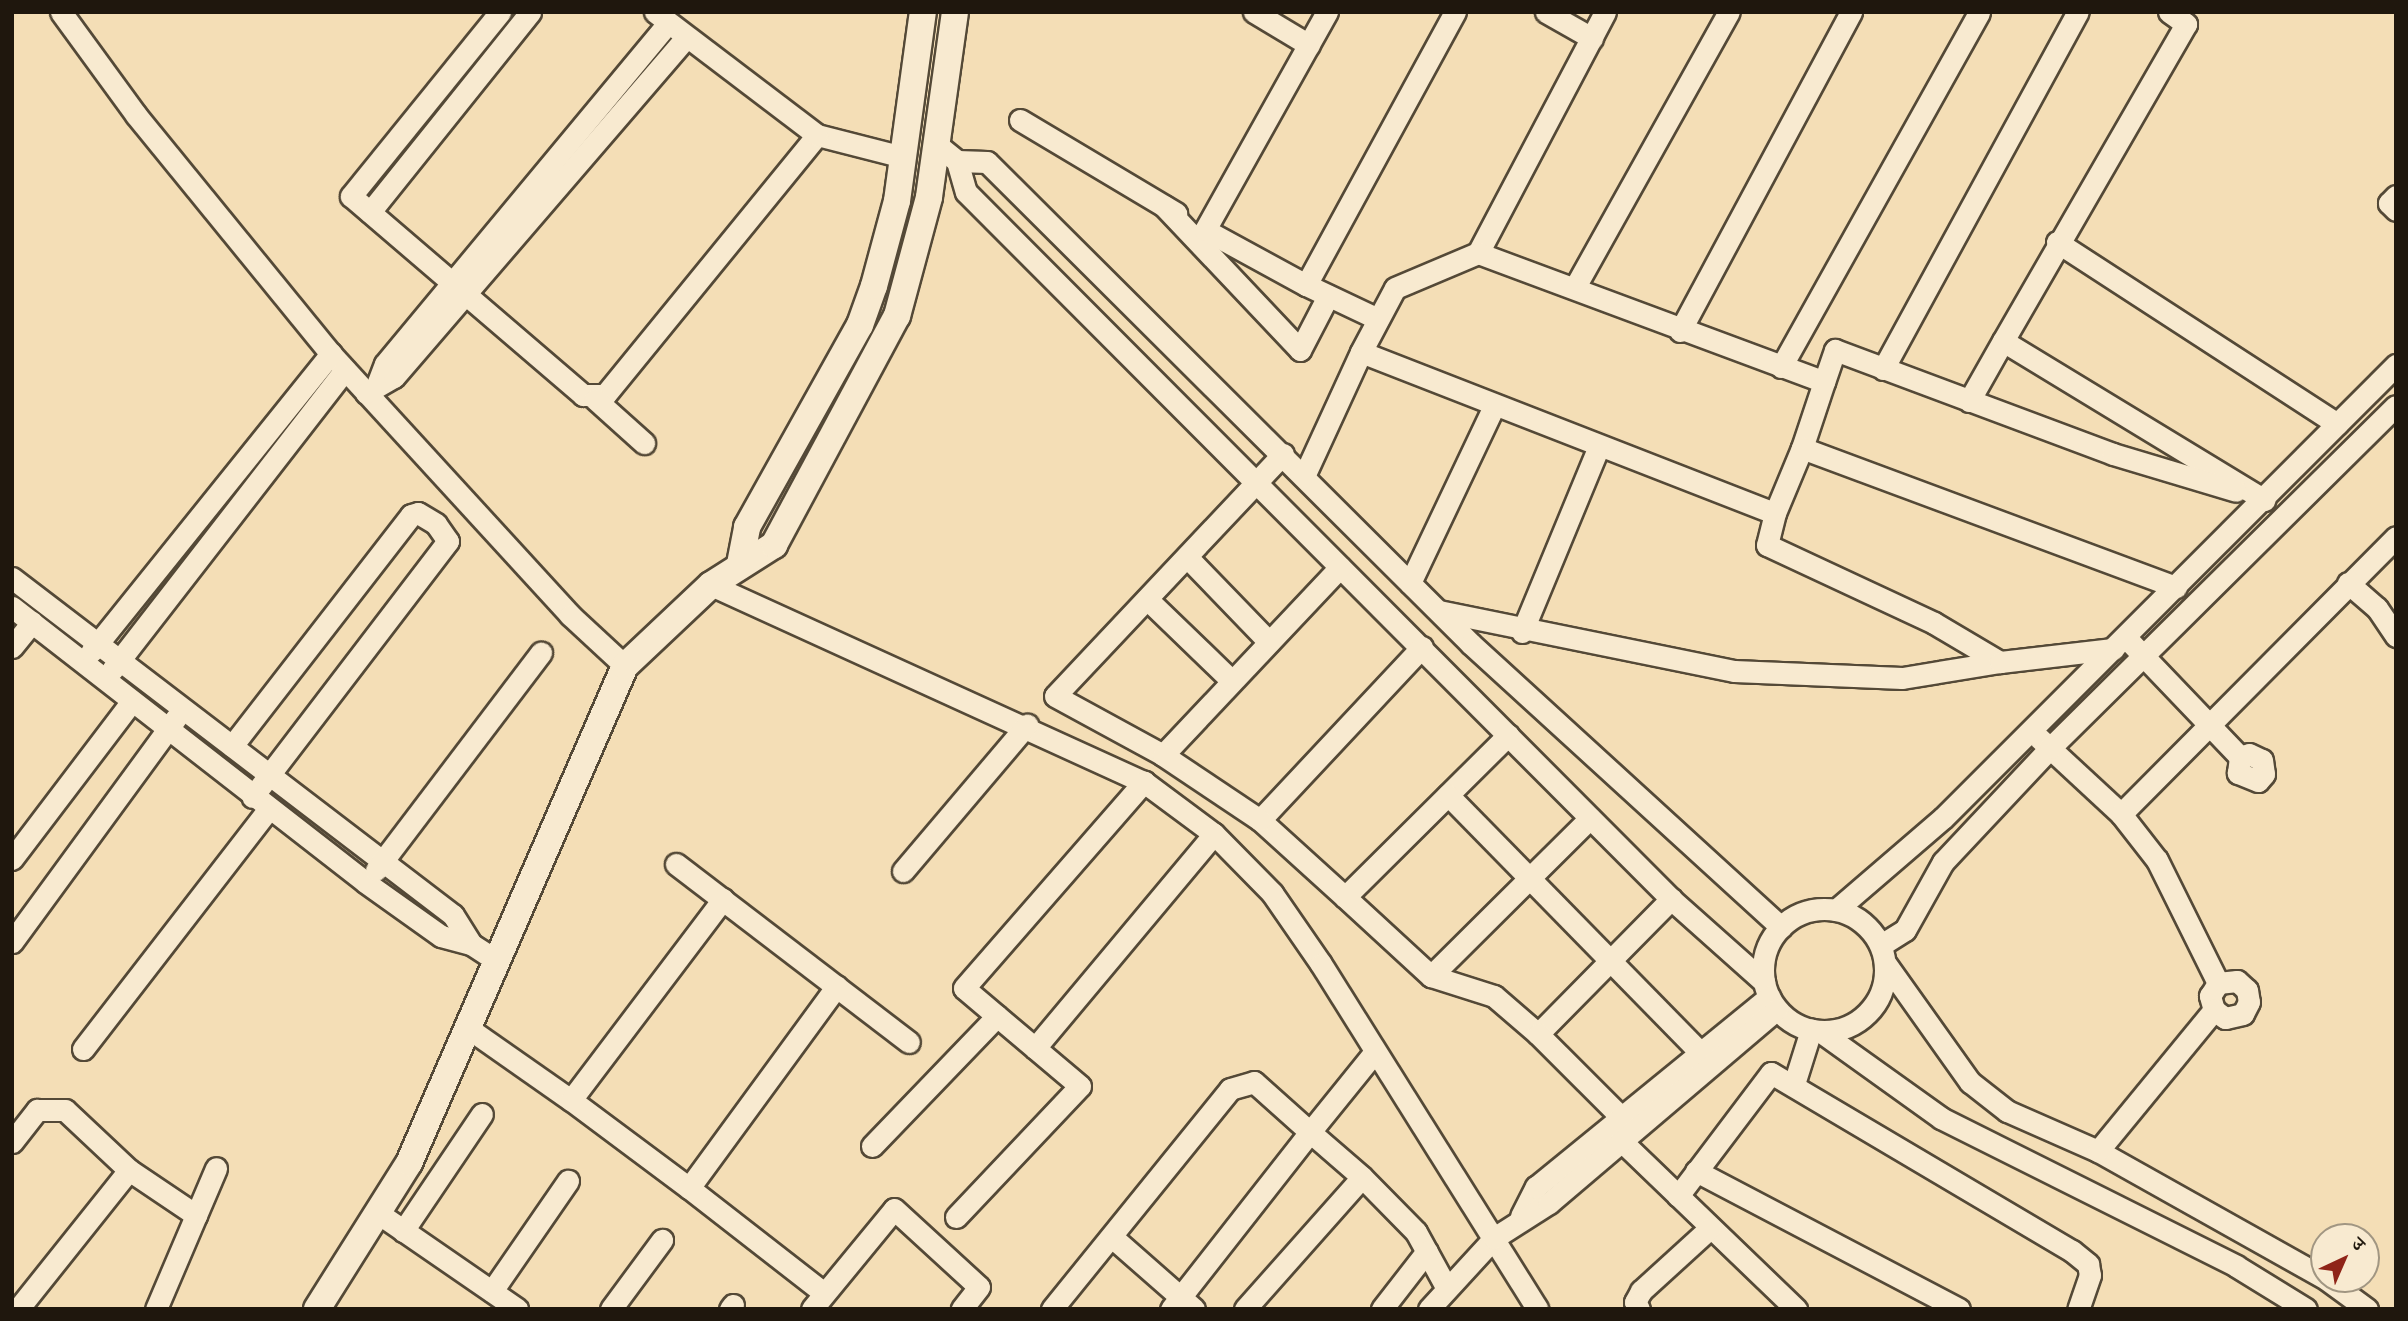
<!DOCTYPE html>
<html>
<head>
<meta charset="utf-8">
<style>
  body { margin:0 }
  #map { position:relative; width:2408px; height:1321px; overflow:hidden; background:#f4deb6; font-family:"IM FELL Double Pica","Noto Serif Devanagari",serif }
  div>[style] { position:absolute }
  .roads { filter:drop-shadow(2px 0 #544937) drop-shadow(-2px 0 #544937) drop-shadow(0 2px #544937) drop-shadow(0 -2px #544937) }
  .minor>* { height:21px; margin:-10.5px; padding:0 10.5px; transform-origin:10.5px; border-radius:10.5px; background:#f8ead0 }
  .minor>.ring { margin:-10.5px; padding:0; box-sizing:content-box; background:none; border:21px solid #f8ead0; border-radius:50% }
  .tertiary>* { height:26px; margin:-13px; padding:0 13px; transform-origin:13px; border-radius:13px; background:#f8ead0 }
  span { translate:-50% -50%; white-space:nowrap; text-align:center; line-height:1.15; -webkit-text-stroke:6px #f8ead0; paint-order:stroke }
  .frame { position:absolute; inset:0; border:14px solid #1f170d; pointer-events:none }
  .north { position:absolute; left:2310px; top:1223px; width:70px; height:70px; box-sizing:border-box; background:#f8ead0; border:2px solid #a19682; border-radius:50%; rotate:44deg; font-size:19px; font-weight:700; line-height:28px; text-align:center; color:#1f170d }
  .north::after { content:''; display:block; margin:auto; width:24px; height:32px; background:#8f2418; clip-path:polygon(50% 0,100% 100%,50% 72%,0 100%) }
</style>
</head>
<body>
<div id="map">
  <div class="roads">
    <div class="minor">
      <i style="left:61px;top:12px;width:127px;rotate:53.9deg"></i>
      <i style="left:136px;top:115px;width:308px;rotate:50.8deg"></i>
      <i style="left:331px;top:354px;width:354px;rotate:47.5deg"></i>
      <i style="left:570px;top:615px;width:75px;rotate:42.8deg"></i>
      <i style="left:500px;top:12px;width:237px;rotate:129deg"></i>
      <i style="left:351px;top:196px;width:306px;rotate:40.6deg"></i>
      <i style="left:583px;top:395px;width:22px"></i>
      <i style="left:605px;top:395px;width:335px;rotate:-50.8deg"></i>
      <i style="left:817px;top:135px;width:89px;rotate:14.3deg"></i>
      <i style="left:655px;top:12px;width:203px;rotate:37.2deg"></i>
      <i style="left:1254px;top:12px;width:64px;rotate:31deg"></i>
      <i style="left:1546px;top:12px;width:53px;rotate:29.5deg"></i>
      <i style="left:2169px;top:12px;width:21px;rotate:35deg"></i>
      <i style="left:2186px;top:24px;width:366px;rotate:120deg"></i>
      <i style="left:2003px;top:341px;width:306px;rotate:31.3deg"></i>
      <i style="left:1020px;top:120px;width:182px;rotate:30.8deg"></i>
      <i style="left:936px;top:144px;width:27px;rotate:39deg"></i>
      <i style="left:957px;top:161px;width:32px;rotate:74deg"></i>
      <i style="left:966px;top:192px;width:998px;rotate:45.08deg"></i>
      <i style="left:1671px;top:899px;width:125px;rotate:41.7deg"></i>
      <i style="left:957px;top:161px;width:30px;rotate:2deg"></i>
      <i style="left:987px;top:162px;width:683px;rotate:44.88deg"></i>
      <i style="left:1471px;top:644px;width:420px;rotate:42.4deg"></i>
      <i style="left:2396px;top:196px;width:10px;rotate:135deg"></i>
      <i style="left:2389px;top:203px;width:10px;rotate:45deg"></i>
      <i style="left:1164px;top:206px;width:198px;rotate:46.6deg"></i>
      <i style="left:1300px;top:350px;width:61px;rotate:-62.6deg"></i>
      <i style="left:370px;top:212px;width:256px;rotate:-51.3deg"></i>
      <i style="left:2057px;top:242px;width:334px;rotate:33deg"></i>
      <i style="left:1478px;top:253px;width:272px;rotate:-62.2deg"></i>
      <i style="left:1306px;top:285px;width:115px;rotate:-151.4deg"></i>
      <i style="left:1205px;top:230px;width:250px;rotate:-60.8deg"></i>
      <i style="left:1575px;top:287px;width:315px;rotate:-60.8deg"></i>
      <i style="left:1378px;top:319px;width:80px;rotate:-154.7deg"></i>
      <i style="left:1306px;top:285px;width:311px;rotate:-61.4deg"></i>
      <i style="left:1680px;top:331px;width:362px;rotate:-61.8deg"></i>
      <i style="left:1361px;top:352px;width:72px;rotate:-62deg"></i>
      <i style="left:1395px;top:288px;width:90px;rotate:-22.9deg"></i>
      <i style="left:1478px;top:253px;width:369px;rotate:20.4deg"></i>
      <i style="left:1824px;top:382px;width:70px;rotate:108.4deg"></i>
      <i style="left:1802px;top:448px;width:399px;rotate:20.4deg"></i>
      <i style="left:1781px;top:367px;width:406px;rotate:-60.8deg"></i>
      <i style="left:1883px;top:369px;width:407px;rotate:-61.4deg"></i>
      <i style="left:378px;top:382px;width:19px;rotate:-69deg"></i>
      <i style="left:385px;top:364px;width:443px;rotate:-50.3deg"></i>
      <i style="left:1824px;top:382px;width:34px;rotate:-71deg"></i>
      <i style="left:1835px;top:350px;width:297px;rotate:20.5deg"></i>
      <i style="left:2113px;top:454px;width:128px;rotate:16.7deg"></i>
      <i style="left:366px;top:393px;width:32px;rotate:-30deg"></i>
      <i style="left:394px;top:377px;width:447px;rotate:-49.3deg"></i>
      <i style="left:595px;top:399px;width:66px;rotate:41.9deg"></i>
      <i style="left:1969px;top:401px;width:69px;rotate:-60.5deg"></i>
      <i style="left:1283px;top:454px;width:332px;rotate:133.3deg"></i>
      <i style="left:1055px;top:696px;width:123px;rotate:28.6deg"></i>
      <i style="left:1163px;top:755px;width:258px;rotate:-46.7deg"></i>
      <i style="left:1305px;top:474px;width:134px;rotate:-65.3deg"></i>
      <i style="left:1361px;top:352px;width:444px;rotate:21.3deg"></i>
      <i style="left:1775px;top:513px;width:33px;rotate:104deg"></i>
      <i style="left:1767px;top:545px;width:184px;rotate:25deg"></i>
      <i style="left:1934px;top:623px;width:77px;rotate:30.6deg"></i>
      <i style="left:2000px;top:662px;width:99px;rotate:170.7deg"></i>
      <i style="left:1902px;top:678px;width:168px;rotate:-177.6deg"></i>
      <i style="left:1734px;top:671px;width:300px;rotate:-168.5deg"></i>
      <i style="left:1775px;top:513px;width:70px;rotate:-67.4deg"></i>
      <i style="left:1187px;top:557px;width:118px;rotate:46deg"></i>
      <i style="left:12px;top:578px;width:555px;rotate:37.39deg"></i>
      <i style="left:453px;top:915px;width:34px;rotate:58deg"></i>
      <i style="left:1410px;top:583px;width:194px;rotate:-64.6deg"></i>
      <i style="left:2348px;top:583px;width:38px;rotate:41deg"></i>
      <i style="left:2377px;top:608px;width:34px;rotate:56deg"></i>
      <i style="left:711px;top:585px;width:476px;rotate:24.5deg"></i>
      <i style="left:1147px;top:599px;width:118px;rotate:44deg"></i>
      <i style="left:12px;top:607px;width:447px;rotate:37.9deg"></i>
      <i style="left:365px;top:882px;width:93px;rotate:35.4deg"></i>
      <i style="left:441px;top:936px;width:31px;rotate:15deg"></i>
      <i style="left:471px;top:944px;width:31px;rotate:33deg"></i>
      <i style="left:1522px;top:632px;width:201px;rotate:-67.5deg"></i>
      <i style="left:2132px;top:644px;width:156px;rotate:46.3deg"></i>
      <i style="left:2240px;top:757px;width:9px;rotate:-18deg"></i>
      <i style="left:2249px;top:754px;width:14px;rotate:25deg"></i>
      <i style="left:2262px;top:760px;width:14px;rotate:82deg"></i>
      <i style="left:2264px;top:774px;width:9px;rotate:131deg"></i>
      <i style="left:2258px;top:781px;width:22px;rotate:-158deg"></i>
      <i style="left:2238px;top:773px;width:16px;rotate:-83deg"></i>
      <i style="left:12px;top:647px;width:32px;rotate:-51deg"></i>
      <i style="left:1422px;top:647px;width:237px;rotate:133.1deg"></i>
      <i style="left:1260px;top:820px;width:115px;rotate:42.2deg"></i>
      <i style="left:1345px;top:897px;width:230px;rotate:-44.8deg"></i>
      <i style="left:91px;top:652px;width:383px;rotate:-51.2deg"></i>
      <i style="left:2000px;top:662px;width:114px;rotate:-6.6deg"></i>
      <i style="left:112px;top:670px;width:380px;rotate:-52.2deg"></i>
      <i style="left:2039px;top:738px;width:112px;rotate:42.8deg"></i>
      <i style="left:2121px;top:814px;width:390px;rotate:-45.2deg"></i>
      <i style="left:232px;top:746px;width:292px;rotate:-52.2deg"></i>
      <i style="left:411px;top:515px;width:7px;rotate:-16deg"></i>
      <i style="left:418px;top:513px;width:21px;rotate:31deg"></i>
      <i style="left:436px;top:524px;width:21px;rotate:55deg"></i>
      <i style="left:448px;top:541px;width:322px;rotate:127.4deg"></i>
      <i style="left:1163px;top:755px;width:117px;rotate:33.8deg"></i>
      <i style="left:1448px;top:795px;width:360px;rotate:45.6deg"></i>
      <i style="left:2121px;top:814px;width:58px;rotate:52deg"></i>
      <i style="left:2157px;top:860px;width:137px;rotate:63.6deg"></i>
      <i style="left:2218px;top:983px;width:19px;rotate:-6deg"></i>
      <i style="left:2237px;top:981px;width:13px;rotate:42deg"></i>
      <i style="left:2247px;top:990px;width:12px;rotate:81deg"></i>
      <i style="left:2249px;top:1002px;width:13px;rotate:117deg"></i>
      <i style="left:2243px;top:1014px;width:18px;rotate:167deg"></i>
      <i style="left:2225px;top:1018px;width:14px;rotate:-144deg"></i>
      <i style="left:2214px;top:1010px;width:15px;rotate:-106deg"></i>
      <i style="left:2210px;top:996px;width:15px;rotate:-58deg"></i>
      <i style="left:12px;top:859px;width:198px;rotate:-52.8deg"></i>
      <i style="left:676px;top:864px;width:293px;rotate:37.4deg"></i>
      <i style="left:376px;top:870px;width:273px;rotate:-52.8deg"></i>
      <i style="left:903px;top:871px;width:192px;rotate:-49.7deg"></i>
      <i style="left:1345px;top:897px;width:117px;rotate:42.6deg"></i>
      <i style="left:1431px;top:976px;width:224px;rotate:-44.8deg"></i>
      <i class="ring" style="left:1763px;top:909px;width:101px;height:101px"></i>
      <i style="left:1836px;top:910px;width:141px;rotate:-40.7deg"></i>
      <i style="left:1943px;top:818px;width:641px;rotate:-45deg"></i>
      <i style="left:12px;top:942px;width:278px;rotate:-53.8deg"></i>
      <i style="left:1881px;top:945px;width:28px;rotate:-32deg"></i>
      <i style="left:1905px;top:930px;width:78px;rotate:-60.8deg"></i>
      <i style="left:1943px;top:862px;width:156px;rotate:-46.8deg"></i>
      <i style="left:2050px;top:748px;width:486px;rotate:-44.7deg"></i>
      <i style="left:1886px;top:964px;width:145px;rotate:54.6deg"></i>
      <i style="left:1970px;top:1082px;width:47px;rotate:38.1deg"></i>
      <i style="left:2007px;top:1111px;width:99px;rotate:23.7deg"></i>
      <i style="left:2098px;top:1151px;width:259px;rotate:29.3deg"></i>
      <i style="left:1431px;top:976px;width:66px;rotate:17.6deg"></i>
      <i style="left:1494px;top:996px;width:58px;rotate:40.8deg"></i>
      <i style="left:1538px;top:1034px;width:190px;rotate:-45.4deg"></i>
      <i style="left:997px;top:1016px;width:50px;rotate:40.1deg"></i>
      <i style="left:468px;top:1028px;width:126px;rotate:35deg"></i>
      <i style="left:1821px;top:1032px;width:148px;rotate:35.6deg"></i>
      <i style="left:1941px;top:1118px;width:330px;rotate:26.6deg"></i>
      <i style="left:2236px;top:1266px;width:82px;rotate:31.6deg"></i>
      <i style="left:1538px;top:1034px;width:116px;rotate:45deg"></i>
      <i style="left:83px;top:1049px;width:302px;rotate:-52.3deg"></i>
      <i style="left:1794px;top:1084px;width:57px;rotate:-72.5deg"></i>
      <i style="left:1611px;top:1131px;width:257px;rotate:43.9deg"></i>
      <i style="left:12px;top:1142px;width:41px;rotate:-52deg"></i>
      <i style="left:37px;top:1110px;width:28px"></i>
      <i style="left:65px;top:1110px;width:88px;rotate:43.2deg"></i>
      <i style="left:129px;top:1170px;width:178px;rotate:128.6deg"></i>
      <i style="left:872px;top:1146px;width:180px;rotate:-46.1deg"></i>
      <i style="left:997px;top:1016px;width:43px;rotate:-139.7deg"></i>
      <i style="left:964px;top:988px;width:274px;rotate:-48.9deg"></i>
      <i style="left:1144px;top:782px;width:87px;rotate:36.6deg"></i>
      <i style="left:2098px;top:1151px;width:183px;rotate:-50.6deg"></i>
      <i style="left:129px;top:1170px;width:81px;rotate:33.9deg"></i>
      <i style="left:1696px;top:1171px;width:297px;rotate:27.7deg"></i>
      <i style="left:1362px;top:1177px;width:77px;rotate:45.5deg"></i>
      <i style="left:1416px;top:1232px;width:60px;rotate:61.3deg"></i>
      <i style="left:689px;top:1188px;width:147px;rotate:-143.3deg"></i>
      <i style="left:571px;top:1100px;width:252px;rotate:-52.9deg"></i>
      <i style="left:1678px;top:1196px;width:154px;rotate:-52.9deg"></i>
      <i style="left:1771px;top:1073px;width:350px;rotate:30.6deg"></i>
      <i style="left:2072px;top:1251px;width:21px;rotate:39deg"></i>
      <i style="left:2088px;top:1264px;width:11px;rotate:80deg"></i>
      <i style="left:2090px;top:1275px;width:36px;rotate:109deg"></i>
      <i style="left:378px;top:1213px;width:169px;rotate:34.6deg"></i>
      <i style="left:1521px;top:1216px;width:33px;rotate:-63deg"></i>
      <i style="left:1536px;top:1187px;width:301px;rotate:-39.2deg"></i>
      <i style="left:956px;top:1217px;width:180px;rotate:-46.6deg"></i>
      <i style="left:1080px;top:1086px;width:59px;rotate:-139.8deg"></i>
      <i style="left:1035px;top:1048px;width:279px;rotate:-50.1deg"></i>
      <i style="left:1214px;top:834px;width:83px;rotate:45.5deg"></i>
      <i style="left:1272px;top:893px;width:86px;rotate:55.4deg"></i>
      <i style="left:1321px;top:964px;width:407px;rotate:57.9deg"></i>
      <i style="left:403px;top:1231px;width:141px;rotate:-56deg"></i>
      <i style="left:1112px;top:1237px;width:109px;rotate:41.3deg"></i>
      <i style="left:2326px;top:1279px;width:51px;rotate:36.2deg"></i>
      <i style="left:492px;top:1291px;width:134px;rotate:-55.4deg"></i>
      <i style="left:824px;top:1293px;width:171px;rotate:-142.1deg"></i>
      <i style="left:689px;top:1188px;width:250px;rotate:-53.8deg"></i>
      <i style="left:156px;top:1309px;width:153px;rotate:-66.9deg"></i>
      <i style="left:611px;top:1309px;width:86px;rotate:-53.5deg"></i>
      <i style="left:730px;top:1309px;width:5px;rotate:-53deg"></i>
      <i style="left:812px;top:1309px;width:129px;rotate:-50.6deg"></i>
      <i style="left:894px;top:1209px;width:115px;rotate:42.5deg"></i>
      <i style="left:979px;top:1287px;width:28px;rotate:128deg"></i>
      <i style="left:1052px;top:1309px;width:283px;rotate:-51deg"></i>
      <i style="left:1230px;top:1089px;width:25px;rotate:-16deg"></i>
      <i style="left:1254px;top:1082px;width:75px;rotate:41.8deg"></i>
      <i style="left:1310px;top:1132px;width:225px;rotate:128.1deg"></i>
      <i style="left:1245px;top:1309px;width:176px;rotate:-48.4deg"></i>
      <i style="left:1362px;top:1177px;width:69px;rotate:-139.1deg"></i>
      <i style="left:1310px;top:1132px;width:102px;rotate:-51deg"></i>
      <i style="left:1382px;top:1309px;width:73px;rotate:-52.2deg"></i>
      <i style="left:1429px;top:1309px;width:96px;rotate:-47.5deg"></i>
      <i style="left:1494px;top:1238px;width:65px;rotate:-32.5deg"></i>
      <i style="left:1549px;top:1203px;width:299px;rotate:-40.4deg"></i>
      <i style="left:1639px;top:1309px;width:8px;rotate:-120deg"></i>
      <i style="left:1635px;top:1302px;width:13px;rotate:-61deg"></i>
      <i style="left:1641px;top:1291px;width:93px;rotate:-42.4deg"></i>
    </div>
    <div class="tertiary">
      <i style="left:740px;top:564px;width:38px;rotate:-79deg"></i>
      <i style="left:747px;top:527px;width:231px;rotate:-60.8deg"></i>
      <i style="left:860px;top:325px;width:41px;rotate:-70.3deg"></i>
      <i style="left:874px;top:286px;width:88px;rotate:-74.9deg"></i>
      <i style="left:897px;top:201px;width:191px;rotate:-82.2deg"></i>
      <i style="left:317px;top:1309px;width:173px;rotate:-57.8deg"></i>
      <i style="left:409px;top:1163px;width:542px;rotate:-66.51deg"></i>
      <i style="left:625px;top:666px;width:118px;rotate:-43.3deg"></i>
      <i style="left:711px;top:585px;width:75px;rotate:-32.4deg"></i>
      <i style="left:774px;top:545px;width:260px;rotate:-61.8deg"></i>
      <i style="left:897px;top:316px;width:123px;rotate:-74.9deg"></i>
      <i style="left:929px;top:197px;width:187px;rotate:-82deg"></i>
    </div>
  </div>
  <div class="frame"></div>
  <div class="north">उ</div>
</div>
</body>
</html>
